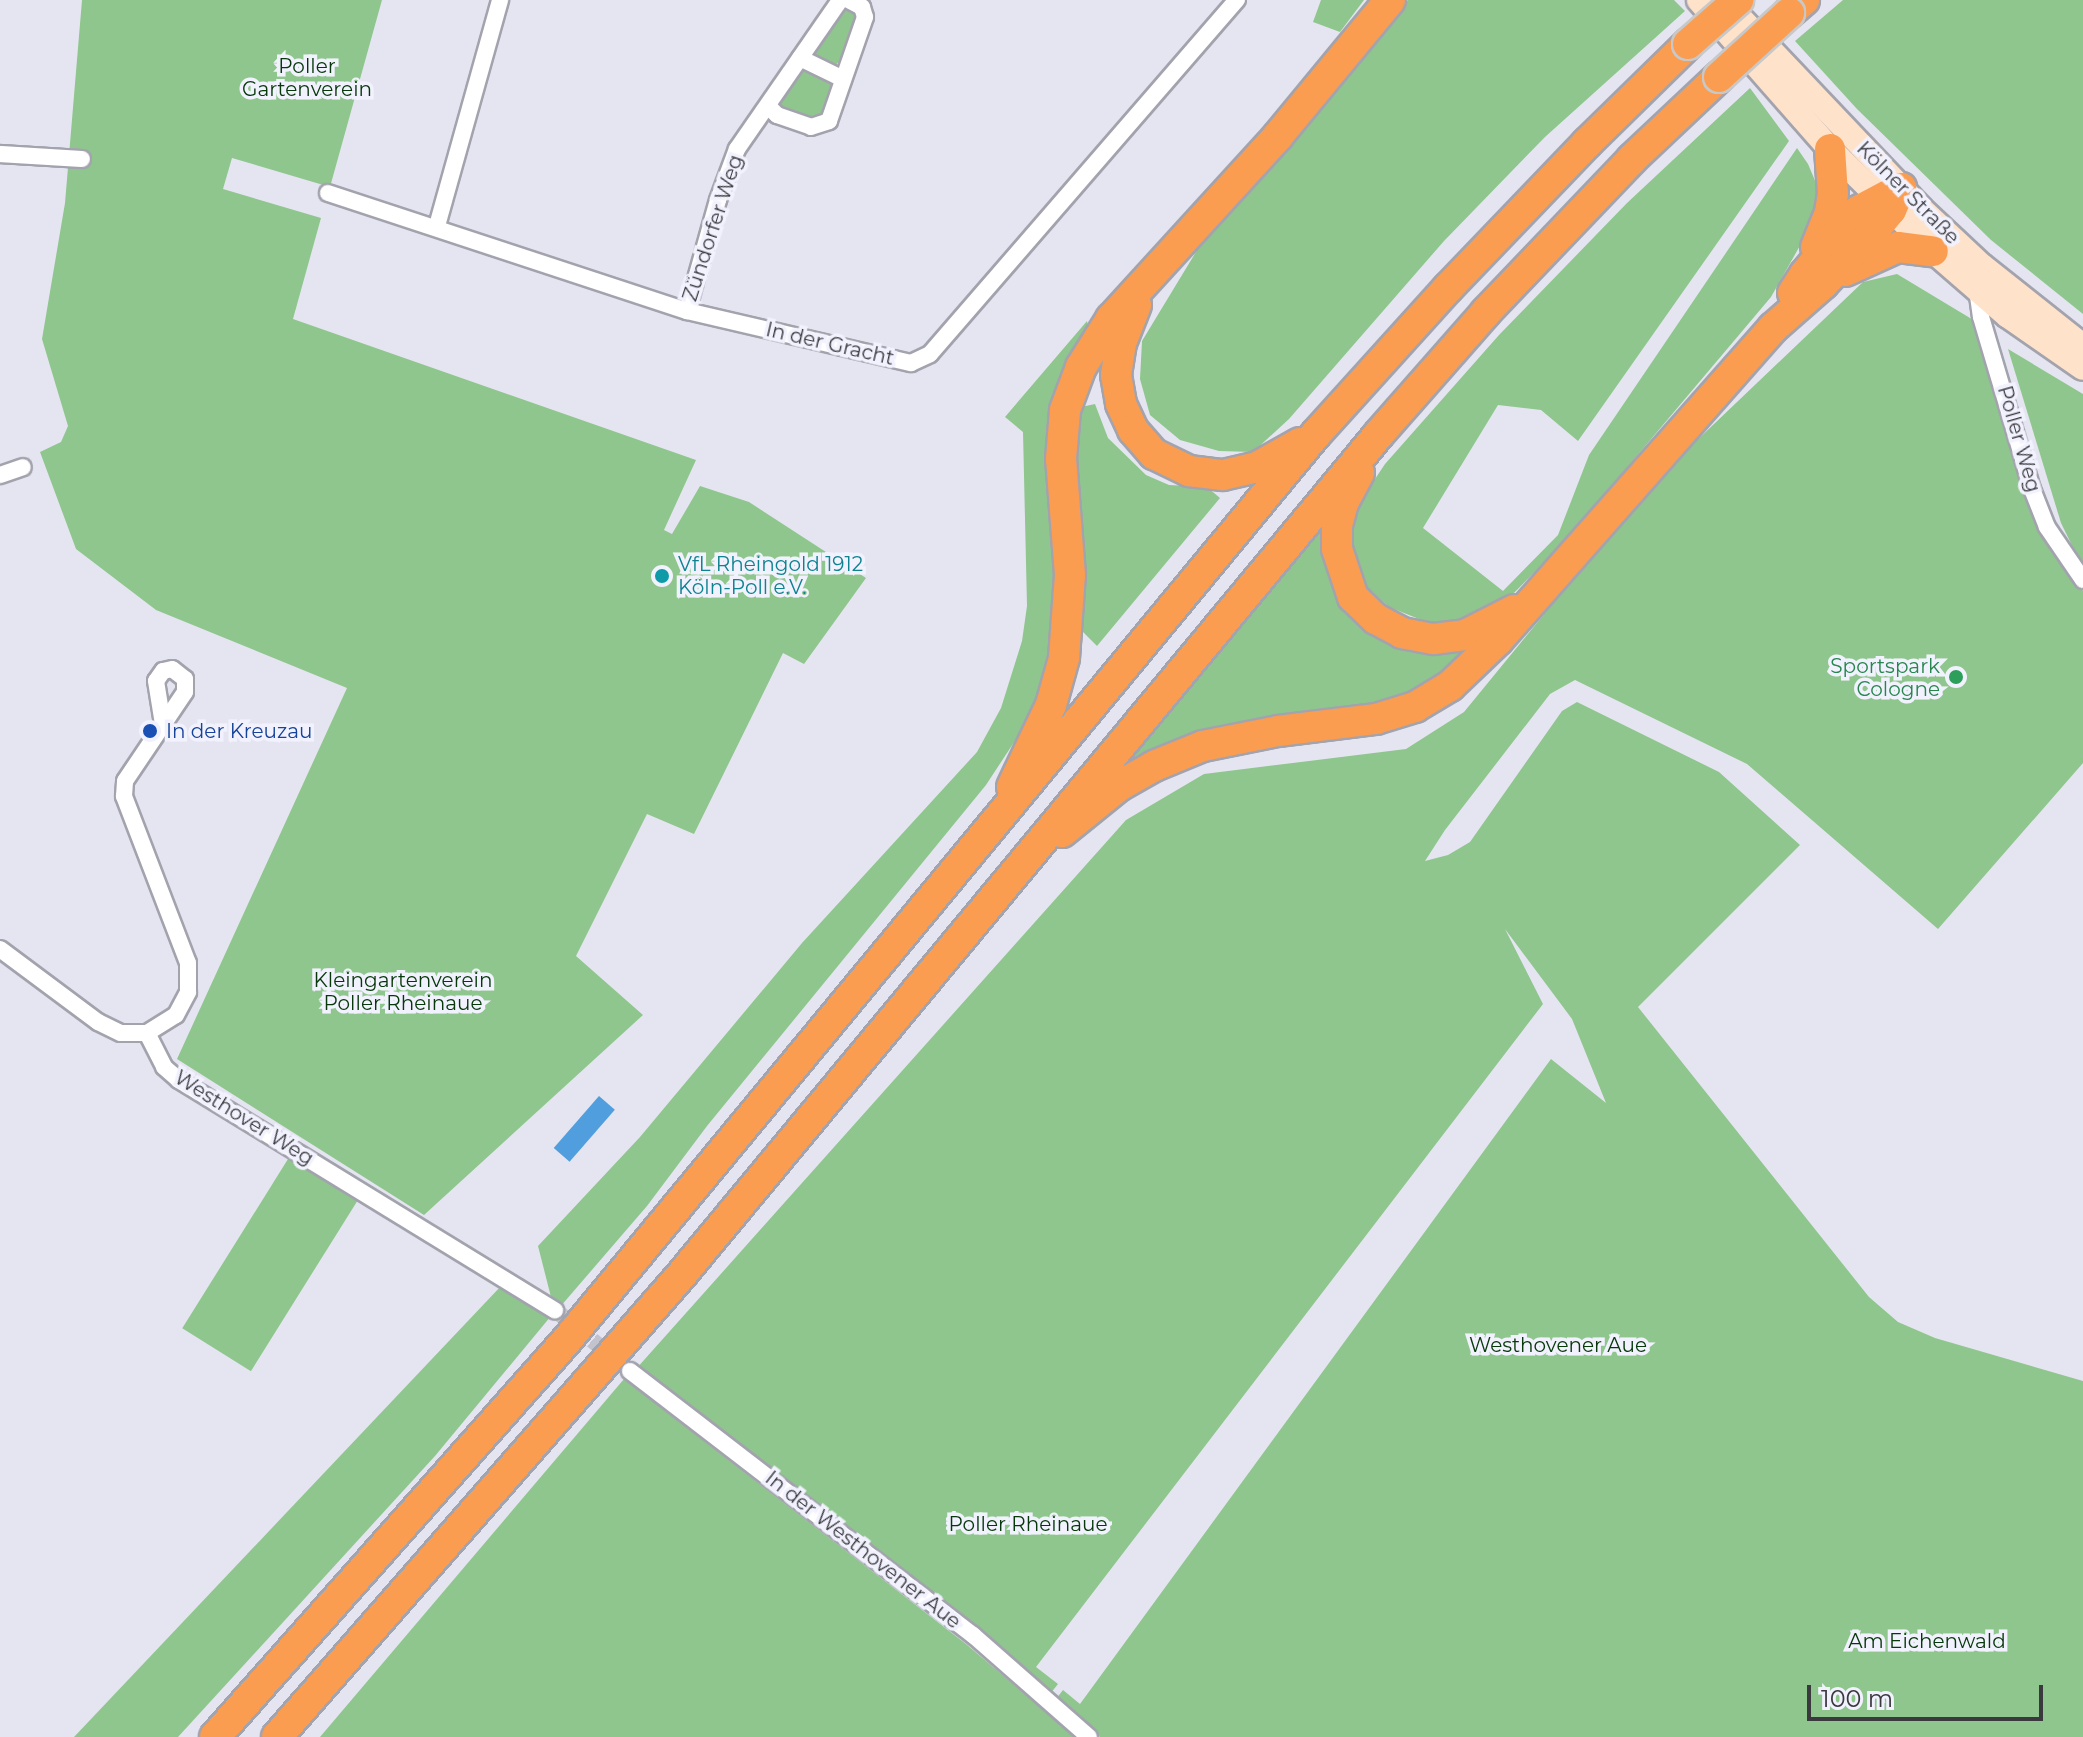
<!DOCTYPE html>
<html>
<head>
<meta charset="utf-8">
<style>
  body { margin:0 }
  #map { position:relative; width:2083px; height:1737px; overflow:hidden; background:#e5e5f1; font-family:Montserrat,sans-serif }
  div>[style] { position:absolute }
  .green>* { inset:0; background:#8fc68d; transform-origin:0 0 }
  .water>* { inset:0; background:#509edd; transform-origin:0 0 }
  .minor-tunnel>* { height:16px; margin-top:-8px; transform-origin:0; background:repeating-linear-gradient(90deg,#c3c3cd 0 16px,transparent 0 24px) }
  .roads { filter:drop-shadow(2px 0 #a3a3ae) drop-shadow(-2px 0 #a3a3ae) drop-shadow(0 2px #a3a3ae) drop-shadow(0 -2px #a3a3ae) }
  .minor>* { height:16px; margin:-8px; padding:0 8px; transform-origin:8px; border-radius:8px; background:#fff }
  .secondary>* { height:24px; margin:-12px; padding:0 12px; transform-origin:12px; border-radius:12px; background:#fee2ca }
  .motorway>* { height:30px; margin:-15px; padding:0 15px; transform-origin:15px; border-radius:15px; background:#fa9d50 }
  .bridges { filter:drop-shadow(2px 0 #c8c8c9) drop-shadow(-2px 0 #c8c8c9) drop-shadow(0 2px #c8c8c9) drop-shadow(0 -2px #c8c8c9) }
  .motorway-bridge>* { height:30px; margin:-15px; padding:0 15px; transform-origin:15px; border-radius:15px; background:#fa9d50 }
  .dots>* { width:22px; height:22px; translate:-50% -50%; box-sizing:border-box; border:4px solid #f2f2fe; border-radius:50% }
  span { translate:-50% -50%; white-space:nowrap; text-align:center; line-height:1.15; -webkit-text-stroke:7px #f2f2fe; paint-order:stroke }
  .park-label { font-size:20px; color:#063809 }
  .street-label { font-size:20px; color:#39393e }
  .culture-label { font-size:20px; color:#0d838f }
  .left { translate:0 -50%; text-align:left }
  .leisure-label { font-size:20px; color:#27864d }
  .right { translate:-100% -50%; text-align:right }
  .transit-label { font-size:20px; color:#164399 }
  .scale { position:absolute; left:1807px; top:1685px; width:236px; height:36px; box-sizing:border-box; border:4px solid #39393e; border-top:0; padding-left:10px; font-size:24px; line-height:28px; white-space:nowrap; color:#39393e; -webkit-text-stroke:6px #f2f2fe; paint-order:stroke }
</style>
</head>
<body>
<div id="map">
  <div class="green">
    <i style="clip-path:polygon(82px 0,382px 0,330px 187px,232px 158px,223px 189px,321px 218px,293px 319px,696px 460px,664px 530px,672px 534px,700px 486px,749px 502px,866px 578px,804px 664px,783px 653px,694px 834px,647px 814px,576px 956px,643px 1015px,424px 1215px,177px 1059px,347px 688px,156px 610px,76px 549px,40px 452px,61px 442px,68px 426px,42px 339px,65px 203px)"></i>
    <i style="clip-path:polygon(1321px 0,1364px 0,1340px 32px,1313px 22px)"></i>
    <i style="clip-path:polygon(1408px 0,1674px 0,1685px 11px,1545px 137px,1444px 241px,1289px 419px,1253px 452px,1219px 451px,1180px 440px,1150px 415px,1140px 379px,1142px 341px,1202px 242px)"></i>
    <i style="clip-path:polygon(1843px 0,2083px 0,2083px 314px,1991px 240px,1857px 109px,1795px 41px)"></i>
    <i style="clip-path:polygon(845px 6px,853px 7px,856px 13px,843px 59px,834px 66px,818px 60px,814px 52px,816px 44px)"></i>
    <i style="clip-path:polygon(803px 68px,833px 85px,824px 115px,814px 121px,784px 112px,780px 106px,780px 98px)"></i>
    <i style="clip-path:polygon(1750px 88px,1789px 141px,1578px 441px,1541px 410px,1498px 405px,1423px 528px,1503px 591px,1558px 535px,1589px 455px,1797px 148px,1808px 164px,1819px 190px,1819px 212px,1771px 297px,1565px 541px,1504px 603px,1464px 619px,1429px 623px,1389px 607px,1361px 581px,1351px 533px,1361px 500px,1385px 464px,1499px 335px,1627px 203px)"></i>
    <i style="clip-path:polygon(1897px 274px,1975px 321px,2057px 554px,2083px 591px,2083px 763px,1938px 929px,1747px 764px,1575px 680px,1550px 694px,1445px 830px,1425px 861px,1448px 855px,1470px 842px,1562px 711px,1577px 702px,1719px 772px,1800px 845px,1638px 1007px,1869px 1297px,1898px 1322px,1935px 1338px,2083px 1381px,2083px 1737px,1100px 1737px,1056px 1699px,1063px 1690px,1080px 1704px,1551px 1059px,1606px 1103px,1572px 1019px,1505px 929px,1543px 1004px,1036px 1667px,1058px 1684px,1050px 1694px,636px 1369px,1126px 820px,1204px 774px,1406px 749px,1464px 712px,1649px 486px,1863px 282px)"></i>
    <i style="clip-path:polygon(1087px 321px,1089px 332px,1058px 559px,1054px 645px,1043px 685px,1024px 727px,986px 785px,707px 1126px,647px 1206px,560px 1307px,552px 1301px,538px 1246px,640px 1137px,802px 943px,977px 752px,1001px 708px,1022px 641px,1027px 606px,1023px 432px,1005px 417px)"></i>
    <i style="clip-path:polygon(2008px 349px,2083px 394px,2083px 568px,2061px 523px)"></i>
    <i style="clip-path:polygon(1095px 404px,1108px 438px,1146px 475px,1169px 485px,1207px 487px,1220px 498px,1097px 646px,1081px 630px,1084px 594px,1072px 449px,1081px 407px)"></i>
    <i style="clip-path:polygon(1322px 524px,1354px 614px,1478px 636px,1457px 667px,1412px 696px,1120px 768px)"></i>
    <i style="left:293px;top:1151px;width:81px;height:209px;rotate:32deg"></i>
    <i style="clip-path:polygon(502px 1285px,551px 1316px,435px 1456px,178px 1737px,74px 1737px)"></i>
    <i style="clip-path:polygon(624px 1379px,966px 1644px,1075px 1737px,320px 1737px)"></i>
  </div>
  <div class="water">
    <i style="left:599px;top:1096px;width:21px;height:69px;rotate:41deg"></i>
  </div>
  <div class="minor-tunnel">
    <i style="left:555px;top:1310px;width:97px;rotate:39.1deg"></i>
  </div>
  <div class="roads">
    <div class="minor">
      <i style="left:800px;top:58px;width:48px;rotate:26deg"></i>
      <i style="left:768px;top:106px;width:13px;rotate:45deg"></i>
      <i style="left:777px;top:115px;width:36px;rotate:19deg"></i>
      <i style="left:811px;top:127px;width:19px;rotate:-18deg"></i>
      <i style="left:829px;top:121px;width:110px;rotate:-70.9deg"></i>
      <i style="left:865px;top:17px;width:10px;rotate:-107deg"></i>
      <i style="left:862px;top:7px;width:16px;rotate:-153deg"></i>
      <i style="left:0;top:154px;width:82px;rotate:3.5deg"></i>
      <i style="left:328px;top:193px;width:378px;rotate:18.2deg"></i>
      <i style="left:687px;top:311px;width:230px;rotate:13.1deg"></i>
      <i style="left:911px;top:363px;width:21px;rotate:-25deg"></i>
      <i style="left:930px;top:354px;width:469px;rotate:-49.1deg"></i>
      <i style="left:437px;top:226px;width:235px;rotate:-74.4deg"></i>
      <i style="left:1977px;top:289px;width:28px;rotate:82deg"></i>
      <i style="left:1981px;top:317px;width:179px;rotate:73.5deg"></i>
      <i style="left:2032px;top:489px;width:41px;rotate:68.5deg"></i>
      <i style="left:2047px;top:527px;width:64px;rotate:55.8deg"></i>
      <i style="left:687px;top:311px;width:115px;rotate:-74.4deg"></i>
      <i style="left:718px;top:200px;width:54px;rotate:-69.6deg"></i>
      <i style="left:737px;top:149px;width:181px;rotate:-55.3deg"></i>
      <i style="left:0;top:475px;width:24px;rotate:-19deg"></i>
      <i style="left:0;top:949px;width:122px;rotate:36.7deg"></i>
      <i style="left:98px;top:1022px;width:25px;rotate:26deg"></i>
      <i style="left:121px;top:1033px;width:26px"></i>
      <i style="left:147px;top:1033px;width:34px;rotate:-32deg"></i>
      <i style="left:176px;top:1015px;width:26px;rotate:-62deg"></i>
      <i style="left:188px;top:992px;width:29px;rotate:-90deg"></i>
      <i style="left:188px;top:963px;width:179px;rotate:-111deg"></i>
      <i style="left:124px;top:796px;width:15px;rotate:-86deg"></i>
      <i style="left:125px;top:781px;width:107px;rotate:-56deg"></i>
      <i style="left:185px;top:692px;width:13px;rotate:-90deg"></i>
      <i style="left:185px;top:679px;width:16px;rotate:-142deg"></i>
      <i style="left:172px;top:669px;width:9px;rotate:167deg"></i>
      <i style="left:163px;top:671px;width:12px;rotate:125deg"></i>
      <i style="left:156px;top:681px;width:44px;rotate:80.8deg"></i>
      <i style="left:147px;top:1033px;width:38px;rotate:63deg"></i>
      <i style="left:164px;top:1067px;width:20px;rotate:41deg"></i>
      <i style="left:179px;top:1080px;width:441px;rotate:31.5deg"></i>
      <i style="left:630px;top:1371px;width:433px;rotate:37.6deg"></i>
      <i style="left:973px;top:1635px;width:154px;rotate:41.3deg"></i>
    </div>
    <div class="secondary">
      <i style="left:1699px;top:0;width:198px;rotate:48.7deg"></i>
      <i style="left:1830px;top:149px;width:145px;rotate:44.7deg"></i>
      <i style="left:1933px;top:251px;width:99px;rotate:40.9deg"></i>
      <i style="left:2008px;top:316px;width:91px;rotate:34.7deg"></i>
      <i style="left:1723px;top:0;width:288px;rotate:46.5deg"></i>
      <i style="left:1921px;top:209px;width:83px;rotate:43.1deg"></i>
      <i style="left:1982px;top:266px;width:129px;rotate:38.4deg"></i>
    </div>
    <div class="motorway">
      <i style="left:1789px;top:13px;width:20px;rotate:-41deg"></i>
      <i style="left:1816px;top:247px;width:38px;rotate:-68deg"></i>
      <i style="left:1830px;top:212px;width:18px;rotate:-81deg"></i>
      <i style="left:1833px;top:194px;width:45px;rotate:-93.8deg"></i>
      <i style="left:1845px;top:271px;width:58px;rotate:-24.4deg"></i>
      <i style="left:1898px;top:247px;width:35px;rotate:7deg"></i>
      <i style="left:1793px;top:293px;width:22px;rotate:-58deg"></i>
      <i style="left:1805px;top:274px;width:82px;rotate:-49.9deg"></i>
      <i style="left:1858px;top:211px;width:49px;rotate:-28.1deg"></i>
      <i style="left:1136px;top:305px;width:41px;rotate:111.5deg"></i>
      <i style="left:1121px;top:343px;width:32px;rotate:99deg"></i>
      <i style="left:1116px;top:375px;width:29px;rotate:80deg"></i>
      <i style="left:1121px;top:404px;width:29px;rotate:65deg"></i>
      <i style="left:1133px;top:430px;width:32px;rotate:49deg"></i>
      <i style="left:1154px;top:454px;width:39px;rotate:26deg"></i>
      <i style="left:1189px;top:471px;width:34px;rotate:7deg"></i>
      <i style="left:1223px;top:475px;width:35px;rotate:-13deg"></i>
      <i style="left:1257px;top:467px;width:49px;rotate:-29.2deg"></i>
      <i style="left:1359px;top:473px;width:34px;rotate:118deg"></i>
      <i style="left:1343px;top:503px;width:24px;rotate:105deg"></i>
      <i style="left:1337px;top:526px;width:23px;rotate:90deg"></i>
      <i style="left:1337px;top:549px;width:51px;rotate:71.6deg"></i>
      <i style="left:1353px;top:597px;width:32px;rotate:44deg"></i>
      <i style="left:1376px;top:619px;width:30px;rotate:28deg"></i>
      <i style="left:1402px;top:633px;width:32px;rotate:11deg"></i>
      <i style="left:1433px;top:639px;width:32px;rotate:-7deg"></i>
      <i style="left:1465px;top:635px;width:55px;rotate:-27deg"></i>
      <i style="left:1012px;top:787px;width:91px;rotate:-64.6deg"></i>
      <i style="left:1051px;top:705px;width:49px;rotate:-74.5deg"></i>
      <i style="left:1064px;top:658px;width:83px;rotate:-85.9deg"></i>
      <i style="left:1070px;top:575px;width:116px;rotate:-94.4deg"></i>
      <i style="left:1061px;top:459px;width:49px;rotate:-85.3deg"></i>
      <i style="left:1065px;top:410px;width:46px;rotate:-69.6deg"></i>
      <i style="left:1081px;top:367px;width:57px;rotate:-58deg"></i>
      <i style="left:1111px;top:319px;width:248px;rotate:-47.6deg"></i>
      <i style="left:1278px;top:136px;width:176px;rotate:-50.5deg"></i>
      <i style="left:1062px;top:832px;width:73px;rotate:-38.9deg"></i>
      <i style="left:1119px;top:786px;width:40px;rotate:-29.7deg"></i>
      <i style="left:1154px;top:766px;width:53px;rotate:-22.2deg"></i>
      <i style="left:1203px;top:746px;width:76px;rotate:-11.3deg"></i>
      <i style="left:1278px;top:731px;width:99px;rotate:-7deg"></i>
      <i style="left:1376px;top:719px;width:41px;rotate:-17.1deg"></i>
      <i style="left:1415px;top:707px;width:41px;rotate:-31deg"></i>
      <i style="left:1450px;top:686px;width:66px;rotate:-43.8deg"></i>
      <i style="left:1498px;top:640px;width:416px;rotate:-48.6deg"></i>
      <i style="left:1773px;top:328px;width:67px;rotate:-41.3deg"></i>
      <i style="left:1823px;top:284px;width:76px;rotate:-46.6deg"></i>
      <i style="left:1875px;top:229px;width:25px;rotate:-50deg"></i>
      <i style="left:1891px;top:210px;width:24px;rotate:-66deg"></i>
      <i style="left:215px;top:1737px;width:531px;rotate:-48.44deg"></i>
      <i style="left:567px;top:1340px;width:1176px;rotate:-50.42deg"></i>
      <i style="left:1316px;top:434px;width:197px;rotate:-47.9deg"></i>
      <i style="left:1448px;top:288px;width:201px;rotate:-46.2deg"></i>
      <i style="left:1587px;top:143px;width:141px;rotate:-44.4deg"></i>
      <i style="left:277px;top:1737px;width:617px;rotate:-48.81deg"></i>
      <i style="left:683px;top:1273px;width:1090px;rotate:-50.32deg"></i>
      <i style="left:1379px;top:434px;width:162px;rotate:-48.7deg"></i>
      <i style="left:1486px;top:312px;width:211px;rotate:-46.3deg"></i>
      <i style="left:1632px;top:159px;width:120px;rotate:-43.3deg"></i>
    </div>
  </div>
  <div class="bridges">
    <div class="motorway-bridge">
      <i style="left:1688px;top:44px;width:67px;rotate:-41.3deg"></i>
      <i style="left:1719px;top:77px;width:95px;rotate:-42.4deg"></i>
    </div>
  </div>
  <div class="dots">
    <i style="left:662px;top:576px;background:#0f9aa8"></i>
    <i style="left:1956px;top:677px;background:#2e9e5b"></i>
    <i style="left:150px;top:731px;background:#1a4fb4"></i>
  </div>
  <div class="park-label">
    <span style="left:307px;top:78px">Poller<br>Gartenverein</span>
    <span style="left:403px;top:992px">Kleingartenverein<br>Poller Rheinaue</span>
    <span style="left:1558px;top:1345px">Westhovener Aue</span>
    <span style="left:1028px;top:1524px">Poller Rheinaue</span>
    <span style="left:1927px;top:1641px">Am Eichenwald</span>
  </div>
  <div class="street-label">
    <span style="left:1908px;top:193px;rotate:45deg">Kölner Straße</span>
    <span style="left:713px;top:228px;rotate:-72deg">Zündorfer Weg</span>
    <span style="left:830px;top:344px;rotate:13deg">In der Gracht</span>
    <span style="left:2019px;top:439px;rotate:74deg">Poller Weg</span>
    <span style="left:244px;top:1118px;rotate:32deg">Westhover Weg</span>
    <span style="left:863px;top:1550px;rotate:38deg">In der Westhovener Aue</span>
  </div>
  <div class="culture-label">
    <span class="left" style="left:678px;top:576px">VfL Rheingold 1912<br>Köln-Poll e.V.</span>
  </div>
  <div class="leisure-label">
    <span class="right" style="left:1940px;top:678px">Sportspark<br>Cologne</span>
  </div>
  <div class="transit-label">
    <span class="left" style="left:166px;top:731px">In der Kreuzau</span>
  </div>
  <div class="scale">100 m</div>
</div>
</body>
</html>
